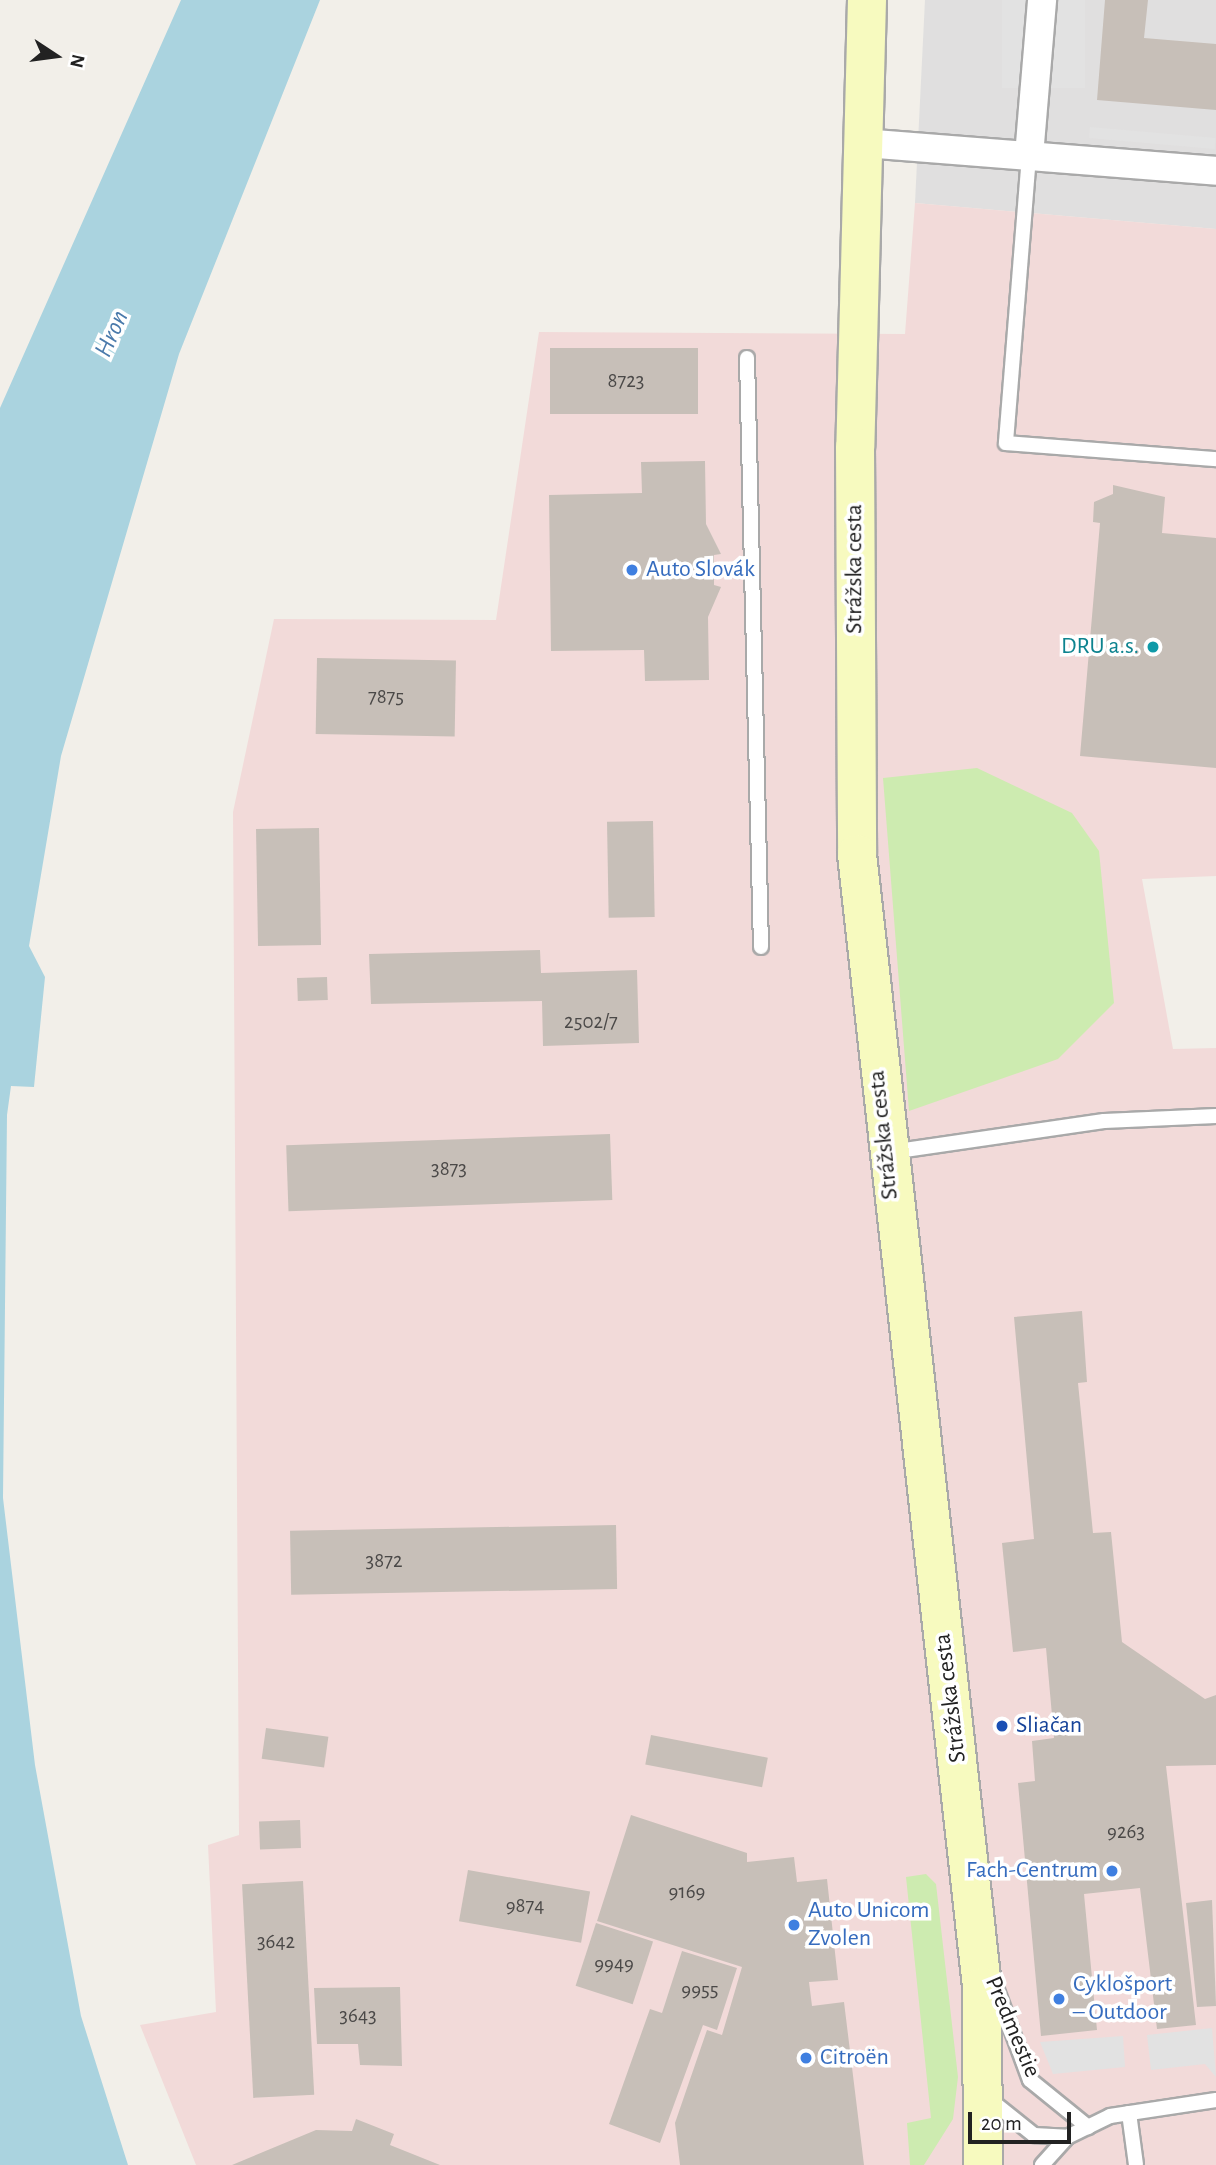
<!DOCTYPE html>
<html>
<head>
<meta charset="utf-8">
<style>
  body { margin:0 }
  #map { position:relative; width:1216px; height:2165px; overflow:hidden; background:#f2efe9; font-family:"Alegreya Sans",sans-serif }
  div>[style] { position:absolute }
  .residential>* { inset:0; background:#e0dfdf }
  .commercial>* { inset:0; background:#f2dad9 }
  .grass>* { inset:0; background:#cdebb0 }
  .parking>* { inset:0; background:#e2e2e2; transform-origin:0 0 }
  .water>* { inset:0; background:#aad3df }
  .building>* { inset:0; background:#c7bfb8; transform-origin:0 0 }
  .roads { filter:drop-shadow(2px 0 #a9a9a9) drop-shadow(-2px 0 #a9a9a9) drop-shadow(0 2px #a9a9a9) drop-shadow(0 -2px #a9a9a9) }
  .lane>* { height:14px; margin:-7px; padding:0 7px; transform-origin:7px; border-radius:7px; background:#fff }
  .street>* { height:28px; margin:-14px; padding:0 14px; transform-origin:14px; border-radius:14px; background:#fff }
  .secondary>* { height:38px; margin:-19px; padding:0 19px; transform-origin:19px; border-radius:19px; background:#f7fabf }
  .dots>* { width:19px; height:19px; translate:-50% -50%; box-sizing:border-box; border:4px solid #fff; border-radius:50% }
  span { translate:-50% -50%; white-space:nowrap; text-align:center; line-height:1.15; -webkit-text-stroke:7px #fff; paint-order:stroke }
  .number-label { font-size:21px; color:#4b4948 }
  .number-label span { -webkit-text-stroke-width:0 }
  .street-label { font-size:24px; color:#222 }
  .shop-label { font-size:24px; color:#366cbe }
  .left { translate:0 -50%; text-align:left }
  .right { translate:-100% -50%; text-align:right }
  .culture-label { font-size:24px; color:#0d838f }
  .transit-label { font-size:24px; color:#164399 }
  .water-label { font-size:26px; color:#4a7aab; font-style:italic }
  .north { position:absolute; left:21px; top:21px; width:70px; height:70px; -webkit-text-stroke:5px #fff; paint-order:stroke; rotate:103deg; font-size:19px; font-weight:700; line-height:28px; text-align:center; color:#222 }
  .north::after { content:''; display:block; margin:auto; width:24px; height:32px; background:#222; clip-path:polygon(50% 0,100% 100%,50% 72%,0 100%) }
  .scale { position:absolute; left:968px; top:2112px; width:103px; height:32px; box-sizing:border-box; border:4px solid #222; border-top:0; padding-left:9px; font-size:21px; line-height:24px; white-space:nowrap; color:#222; -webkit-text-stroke:5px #fff; paint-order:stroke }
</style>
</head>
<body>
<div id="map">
  <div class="residential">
    <i style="clip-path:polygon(925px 0,1216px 0,1216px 229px,915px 203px)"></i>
  </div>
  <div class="commercial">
    <i style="clip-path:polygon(915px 203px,1216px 229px,1216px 876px,1142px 879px,1173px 1049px,1216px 1048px,1216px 2165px,196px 2165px,140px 2025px,216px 2012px,208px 1845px,239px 1835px,233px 812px,274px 619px,496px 620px,539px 332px,905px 334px)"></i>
  </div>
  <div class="grass">
    <i style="clip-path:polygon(977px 768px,1072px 813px,1099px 851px,1114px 1003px,1058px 1059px,909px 1111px,883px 778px)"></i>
    <i style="clip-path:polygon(926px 1874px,936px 1884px,958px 2077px,953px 2119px,924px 2165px,910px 2165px,907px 2123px,931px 2118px,906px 1877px)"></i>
  </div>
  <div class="parking">
    <i style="left:1002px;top:0;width:83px;height:88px"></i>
    <i style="left:1090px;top:127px;width:126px;height:11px;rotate:5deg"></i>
    <i style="clip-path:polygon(1212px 2028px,1216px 2077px,1205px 2064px,1151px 2070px,1147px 2035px)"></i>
    <i style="clip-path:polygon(1123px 2036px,1125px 2067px,1053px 2074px,1040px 2042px)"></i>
  </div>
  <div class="water">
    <i style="clip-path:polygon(181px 0,320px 0,179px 354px,61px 756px,29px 946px,45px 977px,34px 1087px,11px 1086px,7px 1115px,3px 1498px,35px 1765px,81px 2016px,128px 2165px,0 2165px,0 408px)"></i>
  </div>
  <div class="building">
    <i style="clip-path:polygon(1105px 0,1148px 0,1144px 38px,1216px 44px,1216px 110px,1097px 100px)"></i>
    <i style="left:698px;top:348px;width:66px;height:148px;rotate:90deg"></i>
    <i style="clip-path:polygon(705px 461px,706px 524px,721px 554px,714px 555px,714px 585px,721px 587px,708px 617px,709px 680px,645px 681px,644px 650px,551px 651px,549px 495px,642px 493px,641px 462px)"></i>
    <i style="clip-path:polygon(1113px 485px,1165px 497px,1162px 533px,1216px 538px,1216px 768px,1080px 756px,1100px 523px,1093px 522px,1094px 502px,1113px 494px)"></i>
    <i style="left:317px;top:658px;width:139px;height:76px;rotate:1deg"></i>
    <i style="left:653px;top:821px;width:96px;height:46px;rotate:89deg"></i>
    <i style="left:319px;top:828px;width:117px;height:63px;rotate:89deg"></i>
    <i style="clip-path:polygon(540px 950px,541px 973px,637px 970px,639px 1043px,543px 1046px,542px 1001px,371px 1004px,369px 954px)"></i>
    <i style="left:327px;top:977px;width:23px;height:30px;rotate:88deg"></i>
    <i style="left:610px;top:1134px;width:66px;height:324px;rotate:88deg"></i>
    <i style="clip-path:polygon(1082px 1311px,1087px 1382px,1078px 1383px,1093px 1533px,1111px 1532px,1122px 1642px,1205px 1699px,1216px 1695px,1216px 1765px,1166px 1766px,1196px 2025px,1157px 2029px,1140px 1888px,1084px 1894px,1097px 2030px,1041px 2036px,1018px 1783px,1035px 1781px,1032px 1741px,1054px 1738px,1046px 1648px,1013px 1652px,1002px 1543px,1034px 1539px,1014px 1317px)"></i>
    <i style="left:616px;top:1525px;width:64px;height:326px;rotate:89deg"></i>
    <i style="left:266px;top:1728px;width:63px;height:31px;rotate:8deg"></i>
    <i style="left:651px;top:1735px;width:119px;height:30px;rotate:11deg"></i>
    <i style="clip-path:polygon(631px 1815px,747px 1853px,747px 1862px,794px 1857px,797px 1882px,827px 1879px,838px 1980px,809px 1982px,812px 2006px,844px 2002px,864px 2165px,680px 2165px,675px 2123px,707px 2030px,722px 2035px,742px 1967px,597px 1921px)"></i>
    <i style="left:300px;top:1820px;width:28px;height:41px;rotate:88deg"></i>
    <i style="left:468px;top:1870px;width:124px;height:52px;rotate:10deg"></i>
    <i style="left:303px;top:1881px;width:214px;height:61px;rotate:87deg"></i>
    <i style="clip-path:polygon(1212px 1900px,1216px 2006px,1197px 2007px,1186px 1903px)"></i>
    <i style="left:596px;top:1923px;width:60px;height:66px;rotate:18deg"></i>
    <i style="clip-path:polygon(682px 1951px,737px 1968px,717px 2030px,703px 2025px,660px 2143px,609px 2124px,650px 2009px,662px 2013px)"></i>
    <i style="clip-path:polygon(400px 1987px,402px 2066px,360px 2065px,358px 2044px,317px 2044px,314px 1988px)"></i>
    <i style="clip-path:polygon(356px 2119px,394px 2134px,390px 2145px,440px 2165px,232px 2165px,316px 2130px,352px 2131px)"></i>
  </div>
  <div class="roads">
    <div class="lane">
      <i style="left:1029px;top:156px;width:288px;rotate:94.6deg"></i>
      <i style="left:1006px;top:443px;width:211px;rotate:4.4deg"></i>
      <i style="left:747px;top:358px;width:589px;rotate:88.64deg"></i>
      <i style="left:891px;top:1152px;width:215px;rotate:-8.3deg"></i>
      <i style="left:1104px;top:1121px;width:112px;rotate:-2.6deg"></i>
      <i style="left:995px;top:1985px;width:101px;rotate:69.8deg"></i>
      <i style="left:1030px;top:2080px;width:75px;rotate:39deg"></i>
      <i style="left:989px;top:2099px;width:58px;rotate:38.7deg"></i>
      <i style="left:1034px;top:2135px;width:33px;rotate:3deg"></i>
      <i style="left:1129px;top:2113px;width:52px;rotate:82.3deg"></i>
      <i style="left:1042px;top:2165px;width:38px;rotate:-48deg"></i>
      <i style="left:1067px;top:2137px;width:48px;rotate:-26deg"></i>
      <i style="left:1110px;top:2116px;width:107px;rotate:-8.6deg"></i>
    </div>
    <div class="street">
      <i style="left:863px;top:143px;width:354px;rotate:4.5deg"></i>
      <i style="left:1029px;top:156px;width:157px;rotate:-85.2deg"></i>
    </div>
    <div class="secondary">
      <i style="left:867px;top:0;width:447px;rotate:91.5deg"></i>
      <i style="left:855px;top:447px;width:407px;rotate:89.7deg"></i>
      <i style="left:857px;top:854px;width:1140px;rotate:83.7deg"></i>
      <i style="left:982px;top:1987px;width:178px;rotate:89.7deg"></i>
    </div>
  </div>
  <div class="dots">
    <i style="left:632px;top:570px;background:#3f7fe0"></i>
    <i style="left:1153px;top:647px;background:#0f9aa8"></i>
    <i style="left:1002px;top:1726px;background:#1a4fb4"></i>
    <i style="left:1112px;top:1871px;background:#3f7fe0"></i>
    <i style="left:794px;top:1925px;background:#3f7fe0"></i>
    <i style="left:1059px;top:1999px;background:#3f7fe0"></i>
    <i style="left:806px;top:2058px;background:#3f7fe0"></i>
  </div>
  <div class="number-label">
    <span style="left:626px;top:381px">8723</span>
    <span style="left:386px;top:697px">7875</span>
    <span style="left:591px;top:1022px">2502/7</span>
    <span style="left:449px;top:1169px">3873</span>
    <span style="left:384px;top:1561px">3872</span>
    <span style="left:1126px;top:1832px">9263</span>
    <span style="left:687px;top:1892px">9169</span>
    <span style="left:525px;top:1906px">9874</span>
    <span style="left:276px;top:1942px">3642</span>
    <span style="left:614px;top:1964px">9949</span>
    <span style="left:700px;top:1990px">9955</span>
    <span style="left:358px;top:2016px">3643</span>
  </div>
  <div class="street-label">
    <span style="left:855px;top:569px;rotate:-90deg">Strážska cesta</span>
    <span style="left:884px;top:1135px;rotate:-96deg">Strážska cesta</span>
    <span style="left:951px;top:1698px;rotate:-97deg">Strážska cesta</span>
    <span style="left:1012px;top:2027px;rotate:67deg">Predmestie</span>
  </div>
  <div class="shop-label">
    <span class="left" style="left:646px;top:570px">Auto Slovák</span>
    <span class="right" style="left:1098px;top:1871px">Fach-Centrum</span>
    <span class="left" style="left:808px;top:1925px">Auto Unicom<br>Zvolen</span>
    <span class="left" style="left:1073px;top:1999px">Cyklošport<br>– Outdoor</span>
    <span class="left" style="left:820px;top:2058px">Citroën</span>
  </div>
  <div class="culture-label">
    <span class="right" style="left:1139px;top:647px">DRU a.s.</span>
  </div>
  <div class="transit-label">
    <span class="left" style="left:1016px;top:1726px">Sliačan</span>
  </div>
  <div class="water-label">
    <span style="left:112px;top:334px;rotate:-66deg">Hron</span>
  </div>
  <div class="north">N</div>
  <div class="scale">20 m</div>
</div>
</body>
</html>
